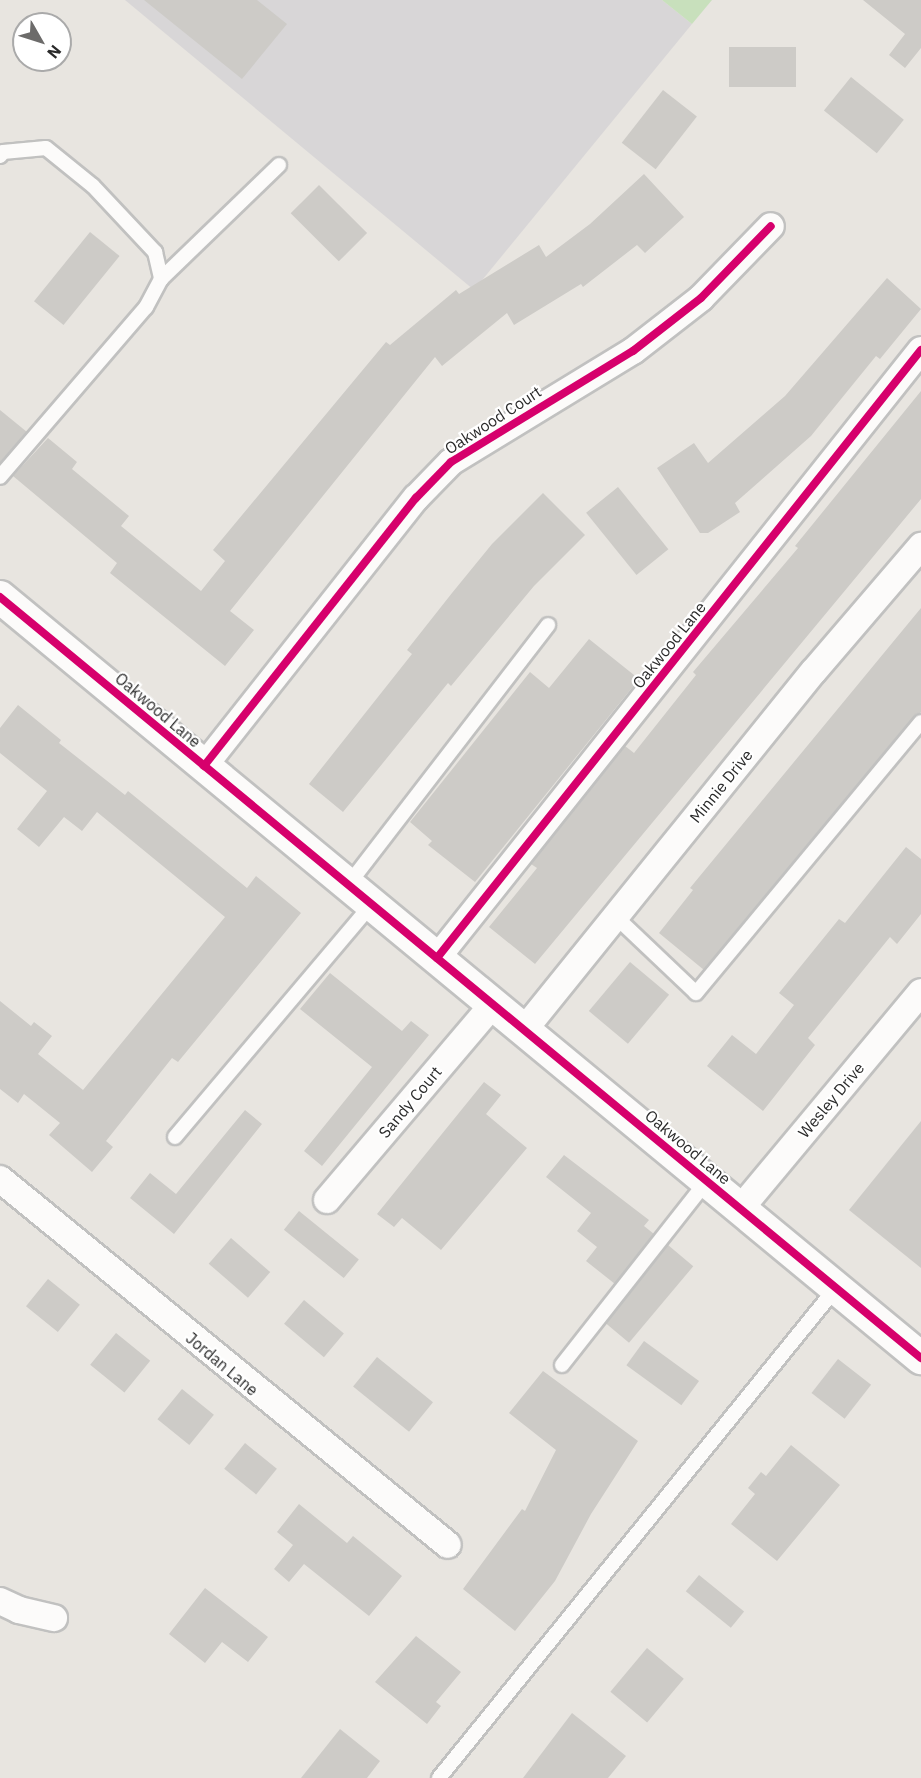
<!DOCTYPE html>
<html>
<head>
<meta charset="utf-8">
<style>
  body { margin:0 }
  #map { position:relative; width:921px; height:1778px; overflow:hidden; background:#e8e5e0; font-family:"IBM Plex Sans",sans-serif }
  div>[style] { position:absolute }
  .industrial>* { inset:0; background:#d8d6d7 }
  .green>* { inset:0; background:#c8e0bc }
  .building>* { inset:0; background:#cdcbc7; transform-origin:0 0 }
  .roads { filter:drop-shadow(2px 0 #c1c1c0) drop-shadow(-2px 0 #c1c1c0) drop-shadow(0 2px #c1c1c0) drop-shadow(0 -2px #c1c1c0) }
  .service>* { height:14px; margin:-7px; padding:0 7px; transform-origin:7px; border-radius:7px; background:#fcfbfa }
  .minor>* { height:26px; margin:-13px; padding:0 13px; transform-origin:13px; border-radius:13px; background:#fcfbfa }
  .tertiary>* { height:32px; margin:-16px; padding:0 16px; transform-origin:16px; border-radius:16px; background:#fcfbfa }
  .cycleway>* { height:8px; margin:-4px; padding:0 4px; transform-origin:4px; border-radius:4px; background:#d6006c }
  span { translate:-50% -50%; white-space:nowrap; text-align:center; line-height:1.15; -webkit-text-stroke:4.5px #fff; paint-order:stroke }
  .street-label { font-size:16px; color:#2a2a2a }
  .north { position:absolute; left:12px; top:12px; width:60px; height:60px; box-sizing:border-box; background:#fff; border:2px solid #aaa; border-radius:50%; rotate:129deg; font-size:16px; font-weight:700; line-height:24px; text-align:center; color:#2a2a2a }
  .north::after { content:''; display:block; margin:auto; width:21px; height:27px; background:#6c6b6a; clip-path:polygon(50% 0,100% 100%,50% 72%,0 100%) }
</style>
</head>
<body>
<div id="map">
  <div class="industrial">
    <i style="clip-path:polygon(125px 0,662px 0,692px 24px,474px 290px)"></i>
  </div>
  <div class="green">
    <i style="clip-path:polygon(662px 0,712px 0,692px 24px)"></i>
  </div>
  <div class="building">
    <i style="clip-path:polygon(144px 0,257px 0,287px 24px,242px 79px)"></i>
    <i style="clip-path:polygon(863px 0,921px 0,921px 48px,905px 68px,889px 55px,905px 34px)"></i>
    <i style="left:729px;top:47px;width:67px;height:40px"></i>
    <i style="left:851px;top:77px;width:68px;height:43px;rotate:39deg"></i>
    <i style="left:663px;top:90px;width:43px;height:67px;rotate:38deg"></i>
    <i style="clip-path:polygon(644px 174px,684px 217px,645px 253px,637px 245px,583px 287px,581px 284px,514px 325px,507px 313px,442px 366px,435px 357px,230px 611px,254px 630px,225px 666px,110px 573px,117px 563px,13px 476px,48px 438px,77px 462px,72px 469px,129px 516px,121px 526px,201px 591px,225px 561px,213px 550px,386px 342px,390px 345px,456px 290px,459px 294px,539px 245px,546px 257px,590px 224px)"></i>
    <i style="left:319px;top:185px;width:68px;height:40px;rotate:45deg"></i>
    <i style="left:90px;top:232px;width:38px;height:89px;rotate:39deg"></i>
    <i style="clip-path:polygon(887px 278px,921px 309px,880px 359px,876px 356px,811px 436px,735px 503px,740px 512px,708px 533px,700px 533px,657px 468px,694px 443px,708px 463px,785px 396px)"></i>
    <i style="clip-path:polygon(921px 391px,921px 499px,535px 964px,489px 927px,537px 868px,531px 864px,625px 746px,634px 753px,696px 675px,693px 672px,798px 548px,795px 546px)"></i>
    <i style="clip-path:polygon(0 410px,27px 432px,0 463px)"></i>
    <i style="left:618px;top:487px;width:80px;height:41px;rotate:51deg"></i>
    <i style="clip-path:polygon(543px 493px,585px 535px,534px 586px,451px 686px,448px 683px,343px 812px,309px 784px,412px 654px,407px 650px,452px 593px,492px 544px)"></i>
    <i style="clip-path:polygon(921px 608px,921px 712px,704px 970px,659px 933px,693px 890px,690px 888px)"></i>
    <i style="clip-path:polygon(589px 639px,639px 679px,475px 882px,428px 845px,432px 841px,410px 822px,530px 672px,549px 688px)"></i>
    <i style="clip-path:polygon(18px 705px,61px 740px,59px 743px,125px 795px,128px 791px,247px 888px,256px 876px,301px 913px,178px 1062px,172px 1058px,106px 1141px,113px 1147px,92px 1172px,49px 1135px,60px 1123px,24px 1094px,18px 1103px,0 1089px,0 1001px,31px 1026px,34px 1022px,52px 1036px,38px 1054px,83px 1090px,225px 917px,97px 812px,82px 831px,64px 817px,39px 847px,17px 829px,47px 791px,0 753px,0 728px)"></i>
    <i style="clip-path:polygon(906px 847px,921px 859px,921px 914px,897px 944px,890px 937px,808px 1038px,815px 1045px,763px 1111px,707px 1066px,732px 1035px,756px 1054px,794px 1005px,779px 993px,839px 919px,845px 923px)"></i>
    <i style="left:630px;top:962px;width:51px;height:64px;rotate:40deg"></i>
    <i style="clip-path:polygon(330px 973px,402px 1031px,411px 1021px,429px 1035px,322px 1166px,304px 1151px,372px 1067px,300px 1009px)"></i>
    <i style="clip-path:polygon(484px 1082px,501px 1095px,486px 1114px,527px 1148px,441px 1250px,402px 1218px,394px 1227px,377px 1214px)"></i>
    <i style="clip-path:polygon(245px 1110px,262px 1124px,174px 1234px,130px 1198px,150px 1173px,176px 1194px)"></i>
    <i style="clip-path:polygon(921px 1121px,921px 1268px,849px 1210px)"></i>
    <i style="clip-path:polygon(564px 1155px,649px 1220px,644px 1226px,654px 1234px,615px 1284px,586px 1261px,597px 1247px,577px 1231px,591px 1213px,546px 1177px)"></i>
    <i style="left:299px;top:1211px;width:77px;height:24px;rotate:39deg"></i>
    <i style="left:231px;top:1238px;width:52px;height:34px;rotate:41deg"></i>
    <i style="left:668px;top:1245px;width:33px;height:100px;rotate:40deg"></i>
    <i style="left:48px;top:1279px;width:41px;height:35px;rotate:39deg"></i>
    <i style="left:304px;top:1300px;width:52px;height:31px;rotate:40deg"></i>
    <i style="left:116px;top:1333px;width:44px;height:41px;rotate:39deg"></i>
    <i style="left:644px;top:1341px;width:68px;height:30px;rotate:36deg"></i>
    <i style="left:377px;top:1357px;width:72px;height:38px;rotate:39deg"></i>
    <i style="left:838px;top:1359px;width:42px;height:43px;rotate:38deg"></i>
    <i style="clip-path:polygon(543px 1371px,638px 1441px,591px 1514px,555px 1581px,515px 1631px,463px 1589px,522px 1509px,525px 1511px,556px 1450px,509px 1413px)"></i>
    <i style="left:182px;top:1389px;width:41px;height:39px;rotate:39deg"></i>
    <i style="left:245px;top:1443px;width:41px;height:33px;rotate:39deg"></i>
    <i style="clip-path:polygon(791px 1445px,840px 1485px,777px 1561px,731px 1524px,755px 1494px,748px 1488px,761px 1472px,766px 1476px)"></i>
    <i style="clip-path:polygon(299px 1504px,347px 1543px,353px 1536px,402px 1576px,369px 1616px,304px 1564px,289px 1582px,274px 1569px,293px 1545px,277px 1532px)"></i>
    <i style="left:699px;top:1575px;width:58px;height:21px;rotate:39deg"></i>
    <i style="clip-path:polygon(205px 1588px,268px 1637px,248px 1662px,222px 1642px,205px 1663px,169px 1634px)"></i>
    <i style="clip-path:polygon(416px 1636px,461px 1672px,436px 1702px,441px 1706px,427px 1724px,375px 1682px)"></i>
    <i style="left:647px;top:1648px;width:48px;height:57px;rotate:40deg"></i>
    <i style="clip-path:polygon(572px 1713px,626px 1756px,608px 1778px,523px 1778px)"></i>
    <i style="clip-path:polygon(340px 1729px,380px 1761px,367px 1778px,301px 1778px)"></i>
  </div>
  <div class="roads">
    <div class="service">
      <i style="left:0;top:156px;width:5px;rotate:-53deg"></i>
      <i style="left:3px;top:152px;width:43px;rotate:-5.3deg"></i>
      <i style="left:46px;top:148px;width:60px;rotate:39deg"></i>
      <i style="left:93px;top:186px;width:91px;rotate:46.8deg"></i>
      <i style="left:155px;top:252px;width:28px;rotate:77deg"></i>
      <i style="left:161px;top:279px;width:32px;rotate:118deg"></i>
      <i style="left:146px;top:307px;width:224px;rotate:130.7deg"></i>
      <i style="left:161px;top:279px;width:164px;rotate:-44deg"></i>
      <i style="left:348px;top:885px;width:328px;rotate:-52.4deg"></i>
      <i style="left:616px;top:917px;width:110px;rotate:43.5deg"></i>
      <i style="left:696px;top:993px;width:352px;rotate:-50.3deg"></i>
      <i style="left:175px;top:1137px;width:305px;rotate:-49.8deg"></i>
      <i style="left:562px;top:1365px;width:234px;rotate:-51.8deg"></i>
      <i style="left:439px;top:1778px;width:631px;rotate:-50.99deg"></i>
    </div>
    <div class="minor">
      <i style="left:204px;top:766px;width:342px;rotate:-51.7deg"></i>
      <i style="left:416px;top:498px;width:50px;rotate:-45.8deg"></i>
      <i style="left:451px;top:462px;width:213px;rotate:-31.4deg"></i>
      <i style="left:633px;top:351px;width:86px;rotate:-37.9deg"></i>
      <i style="left:701px;top:298px;width:100px;rotate:-45.8deg"></i>
      <i style="left:437px;top:958px;width:777px;rotate:-51.48deg"></i>
      <i style="left:524px;top:1030px;width:461px;rotate:-51.1deg"></i>
      <i style="left:814px;top:671px;width:165px;rotate:-49.4deg"></i>
      <i style="left:0;top:1179px;width:578px;rotate:39.25deg"></i>
      <i style="left:327px;top:1200px;width:257px;rotate:-49.7deg"></i>
      <i style="left:741px;top:1208px;width:281px;rotate:-50.2deg"></i>
      <i style="left:0;top:1601px;width:21px;rotate:25deg"></i>
      <i style="left:19px;top:1610px;width:36px;rotate:13deg"></i>
    </div>
    <div class="tertiary">
      <i style="left:0;top:597px;width:1195px;rotate:39.57deg"></i>
    </div>
  </div>
  <div class="cycleway">
    <i style="left:0;top:597px;width:1195px;rotate:39.57deg"></i>
    <i style="left:204px;top:766px;width:342px;rotate:-51.7deg"></i>
    <i style="left:416px;top:498px;width:50px;rotate:-45.8deg"></i>
    <i style="left:451px;top:462px;width:213px;rotate:-31.4deg"></i>
    <i style="left:633px;top:351px;width:86px;rotate:-37.9deg"></i>
    <i style="left:701px;top:298px;width:100px;rotate:-45.8deg"></i>
    <i style="left:437px;top:958px;width:777px;rotate:-51.48deg"></i>
  </div>
  <div class="street-label">
    <span style="left:493px;top:420px;rotate:-33deg">Oakwood Court</span>
    <span style="left:669px;top:645px;rotate:-51deg">Oakwood Lane</span>
    <span style="left:158px;top:710px;rotate:40deg">Oakwood Lane</span>
    <span style="left:721px;top:786px;rotate:-51deg">Minnie Drive</span>
    <span style="left:831px;top:1100px;rotate:-50deg">Wesley Drive</span>
    <span style="left:410px;top:1102px;rotate:-50deg">Sandy Court</span>
    <span style="left:688px;top:1147px;rotate:40deg">Oakwood Lane</span>
    <span style="left:222px;top:1364px;rotate:40deg">Jordan Lane</span>
  </div>
  <div class="north">N</div>
</div>
</body>
</html>
